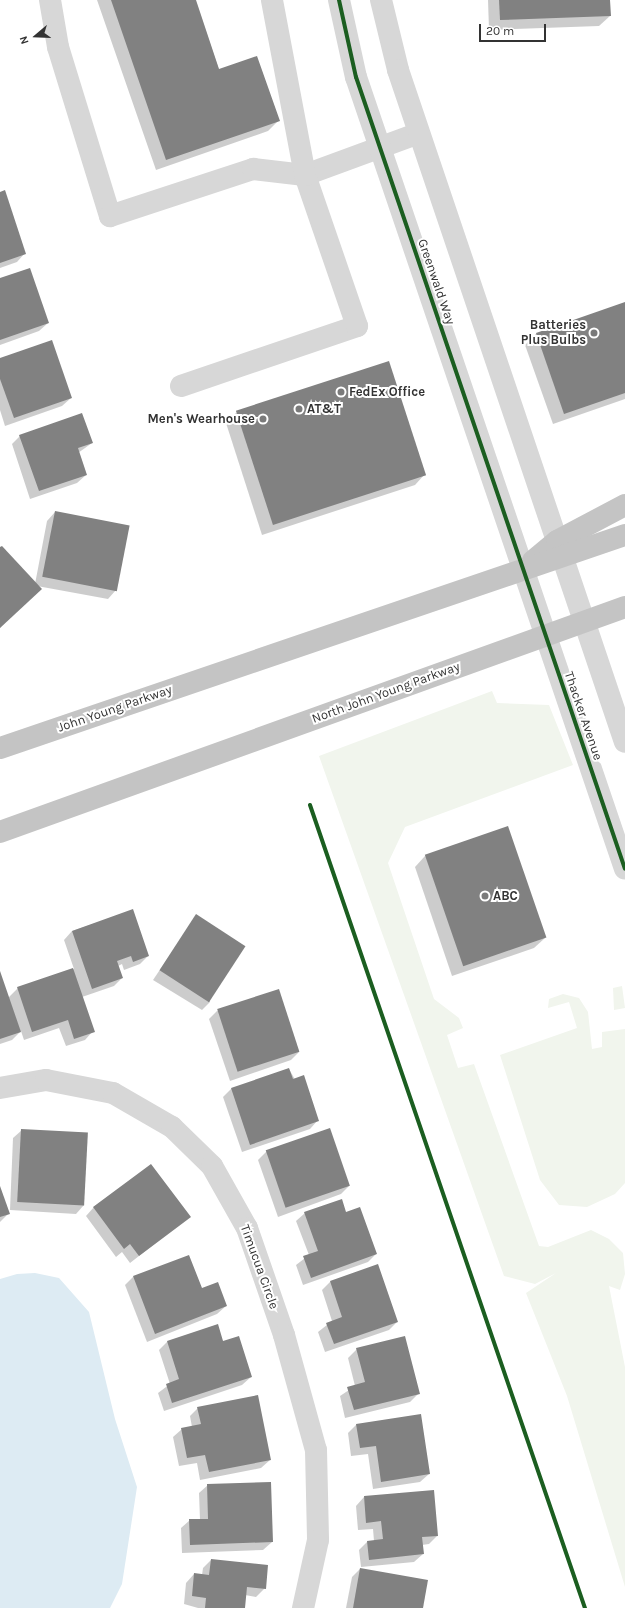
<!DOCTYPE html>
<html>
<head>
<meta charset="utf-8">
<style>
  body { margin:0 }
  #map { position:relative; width:625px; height:1608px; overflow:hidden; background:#fff; font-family:Karla,sans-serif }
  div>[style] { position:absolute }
  .green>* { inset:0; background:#f1f5ed }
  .water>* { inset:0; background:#ddebf3 }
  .shadow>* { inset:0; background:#0003 }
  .building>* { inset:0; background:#818181; transform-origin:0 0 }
  .minor>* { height:22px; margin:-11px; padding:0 11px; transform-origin:11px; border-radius:11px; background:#d7d7d7 }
  .highway>* { height:22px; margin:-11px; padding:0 11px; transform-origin:11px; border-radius:11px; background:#c4c4c4 }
  .cycleway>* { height:4px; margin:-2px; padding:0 2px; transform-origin:2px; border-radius:2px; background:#1b5e20 }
  .dots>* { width:11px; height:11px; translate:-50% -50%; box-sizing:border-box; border:2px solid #fff; border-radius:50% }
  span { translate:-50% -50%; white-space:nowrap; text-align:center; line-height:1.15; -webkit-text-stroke:4px #fff; paint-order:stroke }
  .street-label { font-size:13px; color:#333 }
  .poi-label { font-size:13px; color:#333; font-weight:700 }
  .right { translate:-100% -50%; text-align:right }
  .left { translate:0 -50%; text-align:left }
  .north { position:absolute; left:16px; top:16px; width:40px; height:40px; -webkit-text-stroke:3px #fff; paint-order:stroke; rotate:251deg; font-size:11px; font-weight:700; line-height:16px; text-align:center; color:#333 }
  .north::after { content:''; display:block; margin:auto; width:14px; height:18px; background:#333; clip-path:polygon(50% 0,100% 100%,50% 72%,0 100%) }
  .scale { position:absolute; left:479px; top:24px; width:67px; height:18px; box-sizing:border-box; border:2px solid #333; border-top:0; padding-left:5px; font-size:12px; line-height:14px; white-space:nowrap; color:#333; -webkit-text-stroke:3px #fff; paint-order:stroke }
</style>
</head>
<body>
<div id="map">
  <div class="green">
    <i style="clip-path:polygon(492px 691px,497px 703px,549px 705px,573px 765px,405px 827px,388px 863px,434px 999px,459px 1018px,463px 1028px,447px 1035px,458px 1068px,474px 1064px,539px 1246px,548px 1247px,591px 1230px,609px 1239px,623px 1253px,625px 1274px,620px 1290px,609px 1286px,625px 1367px,625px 1587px,567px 1396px,526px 1293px,556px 1273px,535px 1284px,504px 1276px,319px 756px)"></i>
    <i style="clip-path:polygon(622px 986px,625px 1008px,614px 1010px,613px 988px)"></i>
    <i style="clip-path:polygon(563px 994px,579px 998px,588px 1012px,592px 1049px,602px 1047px,602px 1032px,625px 1029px,625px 1183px,615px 1194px,587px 1207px,559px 1205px,540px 1180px,500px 1055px,577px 1028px,569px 1002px,548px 1008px,549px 999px)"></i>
  </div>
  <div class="water">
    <i style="clip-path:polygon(35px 1273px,59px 1278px,89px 1312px,115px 1419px,137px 1487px,122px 1584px,110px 1608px,0 1608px,0 1279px,17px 1274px)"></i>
  </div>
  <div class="shadow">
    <i style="clip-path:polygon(97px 0,195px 0,219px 70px,278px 121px,268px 131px,156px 170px)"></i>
    <i style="clip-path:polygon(488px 0,609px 0,610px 16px,599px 26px,489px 30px)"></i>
    <i style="clip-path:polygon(0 193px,25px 253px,17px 262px,0 268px)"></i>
    <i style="clip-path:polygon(0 279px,48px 323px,39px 331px,0 345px)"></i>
    <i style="clip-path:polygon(625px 303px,625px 399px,553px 424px,525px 345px,536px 334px)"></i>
    <i style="clip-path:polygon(0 359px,71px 398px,62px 406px,5px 426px,0 410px)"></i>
    <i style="clip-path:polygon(236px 413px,425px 474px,415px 485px,262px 535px,226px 423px)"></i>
    <i style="clip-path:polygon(20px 436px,92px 443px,78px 453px,86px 475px,77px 483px,30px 499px,12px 444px)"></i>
    <i style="clip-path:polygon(55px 512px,116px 590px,108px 599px,37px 586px,0 628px,0 549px,35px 584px,47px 521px)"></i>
    <i style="clip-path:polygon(425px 856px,545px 938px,534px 948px,452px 976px,415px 867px)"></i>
    <i style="clip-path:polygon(132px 911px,148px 956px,140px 964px,124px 970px,122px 964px,118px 966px,122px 978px,114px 986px,82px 997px,93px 1031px,85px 1040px,66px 1046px,59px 1028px,24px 1040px,21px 1031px,12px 1040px,0 1044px,0 973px,8px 998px,18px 988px,74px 969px,64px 940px,72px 931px)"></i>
    <i style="clip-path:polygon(196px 916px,210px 1002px,202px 1010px,153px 980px)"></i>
    <i style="clip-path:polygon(278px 990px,299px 1052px,291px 1060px,230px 1081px,209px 1019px,217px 1011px)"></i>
    <i style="clip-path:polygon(289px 1069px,318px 1120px,310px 1129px,242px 1152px,223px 1097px,231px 1089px)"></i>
    <i style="clip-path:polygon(22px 1130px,84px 1205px,76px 1214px,10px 1210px,13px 1138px)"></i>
    <i style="clip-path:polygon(329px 1130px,349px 1186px,341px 1194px,278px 1217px,258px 1160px,266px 1152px)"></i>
    <i style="clip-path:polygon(0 1188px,9px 1213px,0 1222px)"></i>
    <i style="clip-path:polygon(94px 1207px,189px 1217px,130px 1263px,122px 1252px,116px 1257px,86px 1216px)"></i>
    <i style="clip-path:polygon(305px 1213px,346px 1213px,376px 1254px,368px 1262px,303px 1285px,296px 1265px,309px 1255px,296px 1221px)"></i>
    <i style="clip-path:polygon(378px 1266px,397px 1322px,389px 1330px,325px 1352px,318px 1332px,332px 1321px,322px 1290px,330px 1282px)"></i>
    <i style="clip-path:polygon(133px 1277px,201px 1290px,226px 1306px,217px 1314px,147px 1342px,125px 1285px)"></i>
    <i style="clip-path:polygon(217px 1325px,223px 1342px,251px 1377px,242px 1385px,164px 1411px,158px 1393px,170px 1384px,159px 1350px,167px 1342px)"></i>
    <i style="clip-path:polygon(357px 1349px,419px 1393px,410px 1402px,345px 1418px,340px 1396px,355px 1386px,348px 1358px)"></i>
    <i style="clip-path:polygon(198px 1408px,270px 1460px,261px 1468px,200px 1480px,197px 1463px,179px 1466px,173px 1437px,182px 1429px,192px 1427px,190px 1416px)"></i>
    <i style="clip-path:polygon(420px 1415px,429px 1474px,420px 1482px,373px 1489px,368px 1454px,351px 1456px,348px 1433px,356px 1425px)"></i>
    <i style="clip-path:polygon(208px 1485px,272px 1542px,263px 1550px,182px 1553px,181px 1528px,190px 1520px,200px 1520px,199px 1493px)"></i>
    <i style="clip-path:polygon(364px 1497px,437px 1536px,429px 1544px,422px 1545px,423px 1554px,414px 1562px,361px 1567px,359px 1550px,367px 1542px,374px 1541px,373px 1529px,358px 1530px,356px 1506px)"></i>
    <i style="clip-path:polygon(211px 1560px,265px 1588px,256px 1597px,245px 1595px,244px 1608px,198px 1608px,184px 1604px,186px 1583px,194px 1574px,202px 1575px,203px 1568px)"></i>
    <i style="clip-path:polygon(360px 1569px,422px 1608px,346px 1608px,352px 1577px)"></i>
  </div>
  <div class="building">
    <i style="clip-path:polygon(111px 0,196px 0,219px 69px,257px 56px,280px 121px,166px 160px)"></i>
    <i style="clip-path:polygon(499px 0,610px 0,611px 16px,500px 20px)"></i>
    <i style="clip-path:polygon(5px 190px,26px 254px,0 263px,0 192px)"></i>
    <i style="clip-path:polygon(30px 268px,49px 323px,0 340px,0 278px)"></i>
    <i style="clip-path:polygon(625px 302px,625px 393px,564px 414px,536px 333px)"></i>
    <i style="clip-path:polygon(52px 340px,72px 398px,14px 418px,0 379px,0 358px)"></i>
    <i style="left:389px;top:361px;width:120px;height:161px;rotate:72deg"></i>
    <i style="clip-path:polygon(82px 413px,93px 443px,78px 448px,87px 475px,39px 491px,19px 435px)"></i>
    <i style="left:55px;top:511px;width:76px;height:67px;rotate:11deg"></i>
    <i style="clip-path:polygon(2px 546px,42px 589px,0 628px,0 547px)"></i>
    <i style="left:508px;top:826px;width:118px;height:88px;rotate:71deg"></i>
    <i style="clip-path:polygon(133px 909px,149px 956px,133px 962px,131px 956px,117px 961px,123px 978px,92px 989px,72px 931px)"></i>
    <i style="left:196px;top:914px;width:59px;height:67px;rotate:33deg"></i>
    <i style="clip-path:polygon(73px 968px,95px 1032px,74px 1039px,68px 1020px,32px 1032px,17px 987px)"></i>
    <i style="clip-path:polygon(0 971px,21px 1032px,0 1039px)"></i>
    <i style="left:279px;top:989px;width:66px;height:65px;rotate:72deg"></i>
    <i style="clip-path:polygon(289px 1068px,293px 1079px,304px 1075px,319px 1121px,250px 1145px,231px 1088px)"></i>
    <i style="left:330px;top:1128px;width:61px;height:68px;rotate:71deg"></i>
    <i style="left:21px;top:1129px;width:67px;height:73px;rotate:3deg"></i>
    <i style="clip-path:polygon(151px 1164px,191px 1217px,139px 1256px,130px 1244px,124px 1249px,93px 1207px)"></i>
    <i style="clip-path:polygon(0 1186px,10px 1214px,0 1217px)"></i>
    <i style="clip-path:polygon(342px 1199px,346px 1212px,360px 1207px,377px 1254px,311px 1278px,303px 1256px,318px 1251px,304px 1212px)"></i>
    <i style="clip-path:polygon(189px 1255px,202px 1288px,218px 1282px,227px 1306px,155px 1334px,133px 1276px)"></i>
    <i style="clip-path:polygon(378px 1264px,398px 1322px,334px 1344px,326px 1323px,342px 1317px,330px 1281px)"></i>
    <i style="clip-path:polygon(218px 1324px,223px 1341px,239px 1336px,252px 1377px,172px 1403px,166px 1384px,179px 1379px,167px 1341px)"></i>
    <i style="clip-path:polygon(405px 1336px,420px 1394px,354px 1410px,347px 1387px,365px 1382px,356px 1348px)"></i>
    <i style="clip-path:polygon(258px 1395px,271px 1460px,209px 1472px,205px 1455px,187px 1458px,181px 1428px,201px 1424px,197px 1407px)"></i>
    <i style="clip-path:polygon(421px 1414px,430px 1474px,381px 1482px,376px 1446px,360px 1448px,356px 1424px)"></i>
    <i style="clip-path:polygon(271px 1482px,273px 1542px,190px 1545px,189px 1519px,208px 1519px,207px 1484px)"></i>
    <i style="clip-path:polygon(434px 1490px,438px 1536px,422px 1537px,424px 1554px,369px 1560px,367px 1541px,383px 1539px,381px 1521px,366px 1523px,364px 1496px)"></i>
    <i style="clip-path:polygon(211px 1559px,268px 1565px,266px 1589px,247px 1587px,245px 1608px,205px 1608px,206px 1598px,192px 1596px,194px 1573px,209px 1575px)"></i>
    <i style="clip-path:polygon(360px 1568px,428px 1580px,423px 1608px,353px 1608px)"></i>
  </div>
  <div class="minor">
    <i style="left:50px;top:0;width:48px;rotate:80.3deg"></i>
    <i style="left:58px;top:47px;width:177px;rotate:72.9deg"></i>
    <i style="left:110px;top:216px;width:151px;rotate:-18.2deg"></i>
    <i style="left:253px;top:169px;width:52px;rotate:6.6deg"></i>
    <i style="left:305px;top:175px;width:121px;rotate:-20.2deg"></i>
    <i style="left:339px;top:0;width:79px;rotate:77.6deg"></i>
    <i style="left:356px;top:77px;width:836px;rotate:71.24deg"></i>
    <i style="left:381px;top:0;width:72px;rotate:76.3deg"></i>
    <i style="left:398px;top:70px;width:709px;rotate:71.34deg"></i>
    <i style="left:181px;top:386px;width:186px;rotate:-18.8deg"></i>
    <i style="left:357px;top:326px;width:160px;rotate:-109deg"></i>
    <i style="left:305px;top:175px;width:178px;rotate:-100.7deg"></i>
    <i style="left:0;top:1088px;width:47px;rotate:-9.9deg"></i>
    <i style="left:46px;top:1080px;width:68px;rotate:11deg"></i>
    <i style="left:113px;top:1093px;width:68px;rotate:30deg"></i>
    <i style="left:172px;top:1127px;width:56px;rotate:44.3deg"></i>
    <i style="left:212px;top:1166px;width:71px;rotate:60.6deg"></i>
    <i style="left:247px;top:1228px;width:113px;rotate:70.9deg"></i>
    <i style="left:284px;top:1335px;width:119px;rotate:74.5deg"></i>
    <i style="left:316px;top:1450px;width:90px;rotate:88.7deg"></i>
    <i style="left:318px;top:1540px;width:70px;rotate:102.4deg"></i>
  </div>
  <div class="highway">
    <i style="left:533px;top:561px;width:31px;rotate:-40deg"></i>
    <i style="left:557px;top:541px;width:77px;rotate:-27.9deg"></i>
    <i style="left:0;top:748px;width:660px;rotate:-18.82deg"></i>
    <i style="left:0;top:832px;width:664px;rotate:-19.8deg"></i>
  </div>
  <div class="cycleway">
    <i style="left:339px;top:0;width:79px;rotate:77.6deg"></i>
    <i style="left:356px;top:77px;width:836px;rotate:71.24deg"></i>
    <i style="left:310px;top:805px;width:849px;rotate:71.1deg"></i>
  </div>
  <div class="dots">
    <i style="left:594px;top:333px;background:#7a7a7a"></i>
    <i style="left:341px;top:392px;background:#7a7a7a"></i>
    <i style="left:299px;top:409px;background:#7a7a7a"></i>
    <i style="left:263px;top:419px;background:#7a7a7a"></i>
    <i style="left:485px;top:896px;background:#7a7a7a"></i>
  </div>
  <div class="street-label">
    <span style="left:436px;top:282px;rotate:71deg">Greenwald Way</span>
    <span style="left:386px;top:693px;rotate:-20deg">North John Young Parkway</span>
    <span style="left:115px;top:709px;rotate:-19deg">John Young Parkway</span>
    <span style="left:583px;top:716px;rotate:71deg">Thacker Avenue</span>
    <span style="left:259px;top:1267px;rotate:70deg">Timucua Circle</span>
  </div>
  <div class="poi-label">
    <span class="right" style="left:586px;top:333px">Batteries<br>Plus Bulbs</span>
    <span class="left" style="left:349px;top:392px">FedEx Office</span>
    <span class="left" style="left:307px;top:409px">AT&amp;T</span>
    <span class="right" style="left:255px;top:419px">Men's Wearhouse</span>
    <span class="left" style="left:493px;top:896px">ABC</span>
  </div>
  <div class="north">N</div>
  <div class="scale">20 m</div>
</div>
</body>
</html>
